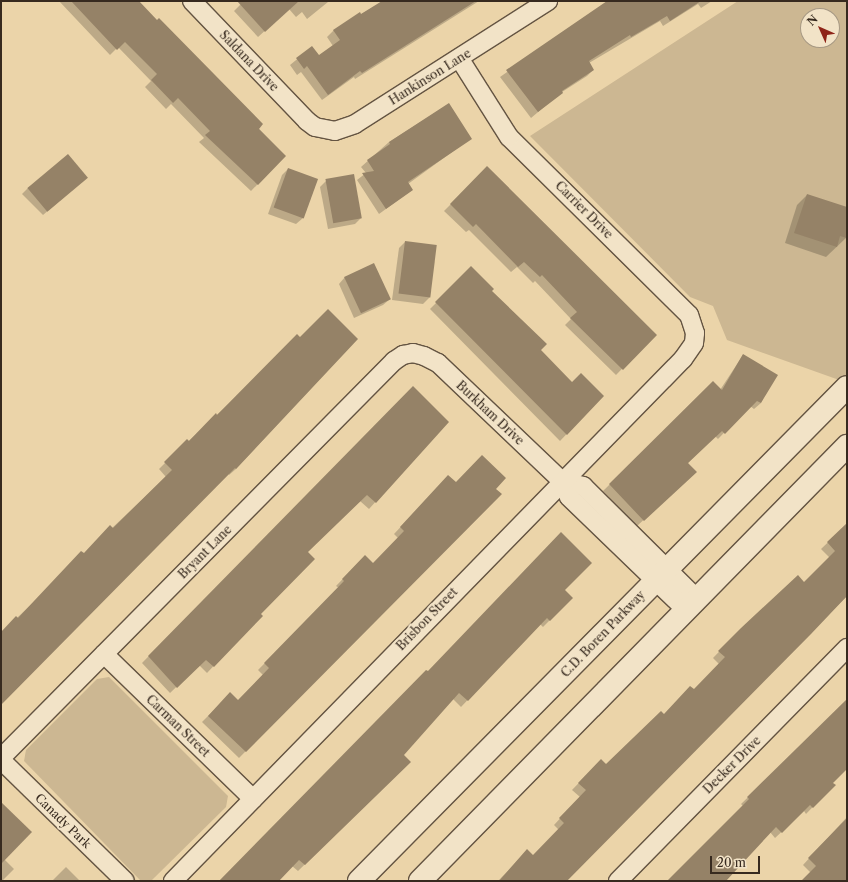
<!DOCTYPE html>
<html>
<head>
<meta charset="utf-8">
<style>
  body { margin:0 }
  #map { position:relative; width:848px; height:882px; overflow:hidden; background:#ebd4a9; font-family:"Libre Caslon Text",serif }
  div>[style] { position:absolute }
  .green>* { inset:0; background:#ccb792 }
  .shadow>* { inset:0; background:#0003 }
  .building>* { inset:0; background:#958267; transform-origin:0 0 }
  .roads { filter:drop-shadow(1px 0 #645442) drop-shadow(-1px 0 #645442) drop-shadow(0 1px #645442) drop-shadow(0 -1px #645442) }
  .minor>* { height:18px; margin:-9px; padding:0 9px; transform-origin:9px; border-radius:9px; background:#f2e3c7 }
  .tertiary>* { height:22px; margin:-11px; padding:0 11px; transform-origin:11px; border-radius:11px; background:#f2e3c7 }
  span { translate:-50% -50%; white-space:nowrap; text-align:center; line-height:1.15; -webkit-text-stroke:4px #f2e3c7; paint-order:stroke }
  .street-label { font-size:12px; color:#372a1f }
  .frame { position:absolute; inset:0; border:2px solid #372a1f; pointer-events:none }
  .north { position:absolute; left:800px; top:8px; width:40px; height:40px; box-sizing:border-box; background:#f2e3c7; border:1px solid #a79984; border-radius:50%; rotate:315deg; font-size:11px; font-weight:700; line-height:16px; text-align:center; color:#372a1f }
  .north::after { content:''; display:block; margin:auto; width:14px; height:18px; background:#8f2418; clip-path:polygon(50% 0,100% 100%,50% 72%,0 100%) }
  .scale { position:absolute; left:710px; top:856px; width:50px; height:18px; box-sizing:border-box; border:2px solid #372a1f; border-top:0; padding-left:5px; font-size:12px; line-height:14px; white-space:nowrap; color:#372a1f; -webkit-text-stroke:3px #f2e3c7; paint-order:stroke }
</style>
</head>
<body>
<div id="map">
  <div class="green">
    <i style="clip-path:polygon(evenodd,738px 1px,847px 1px,847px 376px,842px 381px,727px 340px,713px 306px,690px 297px,530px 136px,738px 1px,808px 16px,832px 16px,832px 40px,808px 40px,808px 16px)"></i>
    <i style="clip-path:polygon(109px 677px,228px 796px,226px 807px,152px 880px,140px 880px,24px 761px,26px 750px,97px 679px)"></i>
  </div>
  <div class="shadow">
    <i style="clip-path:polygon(59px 1px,136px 1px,285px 156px,251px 191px,199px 142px,204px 138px,171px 104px,166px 109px,145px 87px,151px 81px,118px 47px,110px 55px)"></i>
    <i style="clip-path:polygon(244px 1px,327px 1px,328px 2px,307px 19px,302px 12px,296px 17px,289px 9px,258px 37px,234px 11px)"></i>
    <i style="clip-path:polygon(384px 1px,479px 1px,355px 79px,354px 77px,322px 100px,301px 72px,297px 75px,290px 65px,312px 47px,319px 56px,333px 46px,327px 37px,334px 30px)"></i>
    <i style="clip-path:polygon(609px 1px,712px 1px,701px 8px,698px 4px,663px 26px,660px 21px,589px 63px,593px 70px,587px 76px,562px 92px,531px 118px,500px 77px)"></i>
    <i style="clip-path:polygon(449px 104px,470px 139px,408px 184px,412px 190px,379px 214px,357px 180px,366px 173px,361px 167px,389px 142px)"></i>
    <i style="clip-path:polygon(487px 168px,655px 335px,616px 375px,565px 325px,571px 319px,535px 281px,533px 283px,517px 267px,511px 272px,469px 230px,466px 232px,444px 211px)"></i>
    <i style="clip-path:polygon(288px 169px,317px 180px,303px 218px,296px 224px,268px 214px,282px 175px)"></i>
    <i style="clip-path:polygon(86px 178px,43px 215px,22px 194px,28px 188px)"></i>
    <i style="clip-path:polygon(326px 181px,361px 218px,355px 224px,328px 229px,320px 187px)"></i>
    <i style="clip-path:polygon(807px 195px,847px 208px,847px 237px,826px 257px,785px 243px,797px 205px)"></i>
    <i style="clip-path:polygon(405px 242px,430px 297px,423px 304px,392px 300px,399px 248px)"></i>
    <i style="clip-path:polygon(471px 268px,540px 350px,572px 384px,603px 396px,560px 441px,430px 309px)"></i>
    <i style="clip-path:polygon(345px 277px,390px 299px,383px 305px,354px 318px,339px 284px)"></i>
    <i style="clip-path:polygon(300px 338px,357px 339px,236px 469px,229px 475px,228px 473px,1px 704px,1px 633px,166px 477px,159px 469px,165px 463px)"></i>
    <i style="clip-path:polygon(743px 355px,761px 403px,754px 409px,750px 406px,718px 439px,715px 436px,687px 464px,689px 478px,637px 526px,603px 491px,713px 383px,720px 390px)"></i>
    <i style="clip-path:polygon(413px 388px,448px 422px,369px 509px,360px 501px,306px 552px,260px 614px,261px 616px,207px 673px,199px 665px,170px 693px,142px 663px)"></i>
    <i style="clip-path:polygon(442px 483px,500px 494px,239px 758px,202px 722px,230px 694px,238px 701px,263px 675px,258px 670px,339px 588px,336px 586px,365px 556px,373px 564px,398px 538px,394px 534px)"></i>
    <i style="clip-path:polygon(847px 524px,847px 596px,566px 881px,498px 881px,521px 857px,533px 856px,559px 830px,554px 825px,580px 797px,572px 790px,601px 760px,606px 765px,694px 691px,719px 664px,713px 658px,742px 628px,804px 583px,830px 558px,821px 549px)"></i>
    <i style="clip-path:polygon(564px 590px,572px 598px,543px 627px,540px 624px,461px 707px,453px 699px,402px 755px,410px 762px,298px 871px,292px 866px,278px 881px,220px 881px,428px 672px)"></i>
    <i style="clip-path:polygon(847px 701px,847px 768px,832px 783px,834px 785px,806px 814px,804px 811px,775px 838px,770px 832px,724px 881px,669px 881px,743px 806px,741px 804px)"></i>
    <i style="clip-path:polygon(1px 809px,4px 859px,14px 869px,2px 881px)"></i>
    <i style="clip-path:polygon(847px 817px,847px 881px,802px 881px,811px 873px,803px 865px)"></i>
    <i style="clip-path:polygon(66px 867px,80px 881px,52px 881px)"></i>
  </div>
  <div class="building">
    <i style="clip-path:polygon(71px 1px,139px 1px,157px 20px,159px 18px,263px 124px,259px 129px,286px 156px,258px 185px,205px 135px,210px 131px,178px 98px,173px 103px,151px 80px,157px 74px,125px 42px,117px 50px)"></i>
    <i style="clip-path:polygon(237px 1px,299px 1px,265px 32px)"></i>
    <i style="clip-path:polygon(382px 1px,476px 1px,362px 73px,360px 71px,328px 95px,307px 66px,304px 69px,296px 58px,312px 46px,319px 55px,340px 40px,333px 30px,360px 12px,361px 14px)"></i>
    <i style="clip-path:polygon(607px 1px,701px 1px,670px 21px,667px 16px,631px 37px,630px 35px,589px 61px,594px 70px,562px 91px,563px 93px,538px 112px,506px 70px)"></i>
    <i style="clip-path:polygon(449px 103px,472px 139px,408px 182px,413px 190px,386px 209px,362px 173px,374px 171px,367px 160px,390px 144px,389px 142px)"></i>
    <i style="left:68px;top:154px;width:31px;height:53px;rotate:50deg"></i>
    <i style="clip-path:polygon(487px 166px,657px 335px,623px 370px,570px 318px,577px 312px,542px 275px,540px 277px,524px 262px,518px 267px,476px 224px,473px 227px,450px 204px)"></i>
    <i style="left:288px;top:168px;width:32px;height:42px;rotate:20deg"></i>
    <i style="left:354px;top:174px;width:45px;height:29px;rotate:80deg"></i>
    <i style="clip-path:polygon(807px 194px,847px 207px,847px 238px,840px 236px,837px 247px,794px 233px)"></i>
    <i style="left:405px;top:241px;width:32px;height:53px;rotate:7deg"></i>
    <i style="left:374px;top:263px;width:40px;height:33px;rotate:65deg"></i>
    <i style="clip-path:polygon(471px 266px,494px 289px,492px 291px,547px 344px,541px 350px,572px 382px,581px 373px,604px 396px,567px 435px,435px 302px)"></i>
    <i style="clip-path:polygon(328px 309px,358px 339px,236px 469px,235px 468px,1px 705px,1px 632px,16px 616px,18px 618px,81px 551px,84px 553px,110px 525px,113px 528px,172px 470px,164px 462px,187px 439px,189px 441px,216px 413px,217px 415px,297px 334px,300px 337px)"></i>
    <i style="clip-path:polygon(743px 354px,778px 375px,761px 403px,757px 401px,725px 434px,722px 431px,688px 463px,697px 472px,644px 521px,609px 484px,713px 381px,722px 390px)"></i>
    <i style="clip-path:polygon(413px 386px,449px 422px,376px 503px,367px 495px,308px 552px,315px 559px,261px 614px,263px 616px,214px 667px,206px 660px,177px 688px,148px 656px)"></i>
    <i style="clip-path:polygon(482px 455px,506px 478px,496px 489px,502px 494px,246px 752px,208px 716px,230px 692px,238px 700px,269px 668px,264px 663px,344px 581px,342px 579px,365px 555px,373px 563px,404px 531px,400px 527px,448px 475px,456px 482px)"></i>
    <i style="clip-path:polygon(847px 523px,847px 596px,811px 634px,567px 881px,499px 881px,527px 849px,533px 855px,564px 823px,559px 818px,586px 790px,578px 783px,601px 759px,606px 764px,661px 711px,664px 714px,690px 686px,694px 689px,725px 657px,718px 651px,741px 628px,798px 575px,804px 582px,835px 551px,827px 542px)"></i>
    <i style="clip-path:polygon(561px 532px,592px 563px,565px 590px,573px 598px,550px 621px,547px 618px,468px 701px,459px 693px,404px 755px,411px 762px,305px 865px,299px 860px,279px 881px,219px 881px,426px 670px,428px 671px)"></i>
    <i style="clip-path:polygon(847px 699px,847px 769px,833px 783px,836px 785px,813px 808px,810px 805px,782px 833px,776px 827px,726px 881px,667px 881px,749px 799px,747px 797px)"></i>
    <i style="clip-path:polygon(1px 802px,32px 832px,1px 864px)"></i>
    <i style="clip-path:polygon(847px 818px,847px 881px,801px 881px,816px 866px,808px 858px)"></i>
  </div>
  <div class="roads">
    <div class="minor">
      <i style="left:192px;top:1px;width:166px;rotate:46.2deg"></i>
      <i style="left:307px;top:121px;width:10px;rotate:37deg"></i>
      <i style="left:315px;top:127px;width:20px;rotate:11deg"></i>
      <i style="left:335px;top:131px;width:21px;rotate:-19deg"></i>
      <i style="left:355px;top:124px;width:229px;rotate:-32.5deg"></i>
      <i style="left:562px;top:481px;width:22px;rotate:13deg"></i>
      <i style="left:583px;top:486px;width:159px;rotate:44.7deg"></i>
      <i style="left:104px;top:654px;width:208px;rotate:44.2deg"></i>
      <i style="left:1px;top:758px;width:559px;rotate:-45.29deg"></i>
      <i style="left:394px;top:361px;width:11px;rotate:-34deg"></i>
      <i style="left:403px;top:355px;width:10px;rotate:-11deg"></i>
      <i style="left:413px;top:353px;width:11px;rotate:15deg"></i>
      <i style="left:424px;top:356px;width:16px;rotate:27deg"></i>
      <i style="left:438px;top:363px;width:171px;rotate:43.6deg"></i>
      <i style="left:562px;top:481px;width:17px;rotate:66deg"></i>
      <i style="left:569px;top:497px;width:161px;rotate:44deg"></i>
      <i style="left:1px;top:760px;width:173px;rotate:44.3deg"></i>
      <i style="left:173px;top:881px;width:730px;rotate:-45.67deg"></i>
      <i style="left:683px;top:359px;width:19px;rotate:-55deg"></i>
      <i style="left:694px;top:343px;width:10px;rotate:-84deg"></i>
      <i style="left:695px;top:333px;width:19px;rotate:-108deg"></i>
      <i style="left:689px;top:315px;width:253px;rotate:-135.3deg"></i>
      <i style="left:509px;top:137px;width:93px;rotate:-122.3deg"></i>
      <i style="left:618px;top:881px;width:327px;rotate:-45.5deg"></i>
    </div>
    <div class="tertiary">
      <i style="left:359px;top:881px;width:694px;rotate:-45.35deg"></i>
      <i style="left:420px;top:881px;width:610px;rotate:-45.53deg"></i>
    </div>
  </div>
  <div class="street-label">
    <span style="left:249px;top:61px;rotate:46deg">Saldana Drive</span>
    <span style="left:430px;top:77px;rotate:-32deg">Hankinson Lane</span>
    <span style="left:584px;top:210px;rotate:45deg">Carrier Drive</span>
    <span style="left:490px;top:413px;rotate:43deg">Burkham Drive</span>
    <span style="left:205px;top:552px;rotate:-45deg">Bryant Lane</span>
    <span style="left:427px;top:619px;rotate:-46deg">Brisbon Street</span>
    <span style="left:603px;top:634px;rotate:-46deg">C.D. Boren Parkway</span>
    <span style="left:178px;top:726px;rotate:44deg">Carman Street</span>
    <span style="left:732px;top:765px;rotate:-45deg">Decker Drive</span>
    <span style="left:63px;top:821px;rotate:44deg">Canady Park</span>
  </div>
  <div class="frame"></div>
  <div class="north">N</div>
  <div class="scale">20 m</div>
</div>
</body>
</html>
